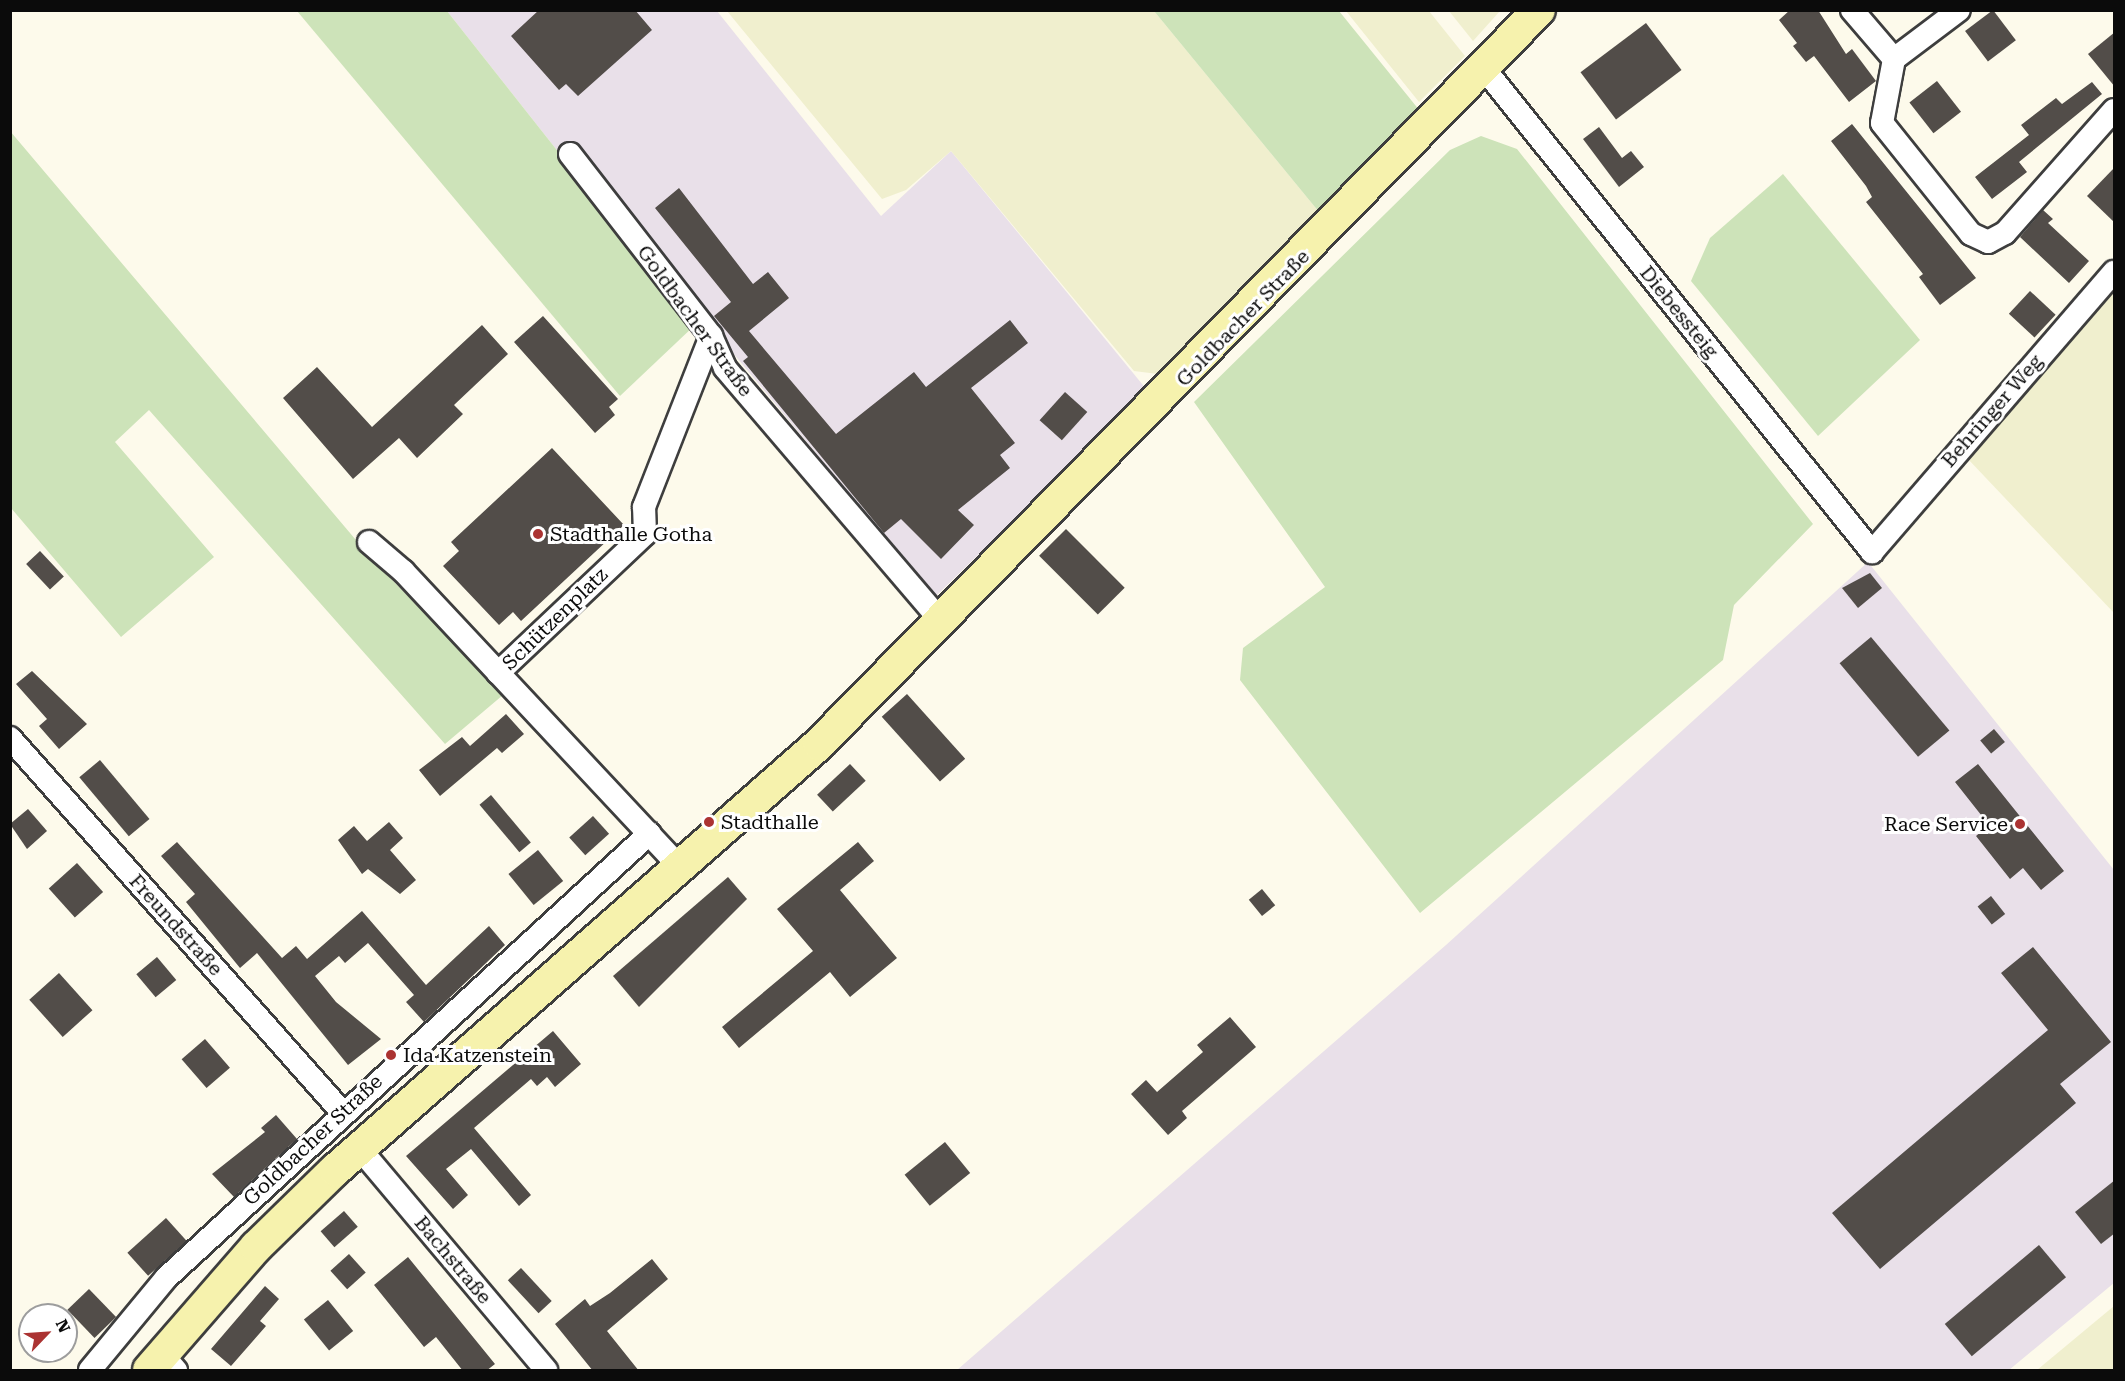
<!DOCTYPE html>
<html>
<head>
<meta charset="utf-8">
<style>
  body { margin:0 }
  #map { position:relative; width:2125px; height:1381px; overflow:hidden; background:#fdfaeb; font-family:"Roboto Serif",serif }
  div>[style] { position:absolute }
  .industrial>* { inset:0; background:#e9e0e9 }
  .farmland>* { inset:0; background:#f0efce }
  .green>* { inset:0; background:#cde3b9 }
  .building>* { inset:0; background:#524d49; transform-origin:0 0 }
  .roads { filter:drop-shadow(2px 0 #3e3e3e) drop-shadow(-2px 0 #3e3e3e) drop-shadow(0 2px #3e3e3e) drop-shadow(0 -2px #3e3e3e) }
  .street>* { height:22px; margin:-11px; padding:0 11px; transform-origin:11px; border-radius:11px; background:#fff }
  .secondary>* { height:32px; margin:-16px; padding:0 16px; transform-origin:16px; border-radius:16px; background:#f6f2ad }
  .dots>* { width:16px; height:16px; translate:-50% -50%; box-sizing:border-box; border:3px solid #fff; border-radius:50% }
  span { translate:-50% -50%; white-space:nowrap; text-align:center; line-height:1.15; -webkit-text-stroke:6px #fff; paint-order:stroke }
  .street-label { font-size:20px; color:#0b0b0b }
  .poi-label { font-size:20px; color:#0b0b0b }
  .left { translate:0 -50%; text-align:left }
  .right { translate:-100% -50%; text-align:right }
  .frame { position:absolute; inset:0; border:12px solid #0b0b0b; pointer-events:none }
  .north { position:absolute; left:18px; top:1303px; width:60px; height:60px; box-sizing:border-box; background:#fff; border:2px solid #9d9d9d; border-radius:50%; rotate:65deg; font-size:16px; font-weight:700; line-height:24px; text-align:center; color:#0b0b0b }
  .north::after { content:''; display:block; margin:auto; width:21px; height:27px; background:#ab3332; clip-path:polygon(50% 0,100% 100%,50% 72%,0 100%) }
</style>
</head>
<body>
<div id="map">
  <div class="industrial">
    <i style="clip-path:polygon(447px 11px,717px 11px,881px 216px,951px 151px,1147px 390px,935px 597px,704px 318px,695px 325px)"></i>
    <i style="clip-path:polygon(1868px 562px,2114px 870px,2114px 1283px,2009px 1370px,957px 1370px,1446px 945px)"></i>
  </div>
  <div class="farmland">
    <i style="clip-path:polygon(727px 11px,1154px 11px,1319px 212px,1158px 374px,1134px 371px,951px 151px,906px 190px,882px 199px)"></i>
    <i style="clip-path:polygon(1346px 11px,1429px 11px,1465px 56px,1419px 102px)"></i>
    <i style="clip-path:polygon(1449px 11px,1500px 11px,1473px 41px)"></i>
    <i style="clip-path:polygon(2114px 288px,2114px 613px,1967px 458px)"></i>
    <i style="clip-path:polygon(2114px 1306px,2114px 1370px,2037px 1370px)"></i>
  </div>
  <div class="green">
    <i style="clip-path:polygon(297px 11px,447px 11px,695px 325px,620px 396px)"></i>
    <i style="clip-path:polygon(1154px 11px,1339px 11px,1420px 111px,1319px 212px)"></i>
    <i style="clip-path:polygon(10px 131px,372px 559px,503px 695px,445px 744px,149px 410px,115px 442px,214px 557px,121px 637px,11px 508px)"></i>
    <i style="clip-path:polygon(1481px 136px,1517px 149px,1813px 524px,1734px 605px,1723px 660px,1420px 913px,1240px 680px,1243px 648px,1325px 587px,1194px 402px,1450px 150px)"></i>
    <i style="clip-path:polygon(1783px 174px,1920px 340px,1818px 436px,1691px 281px,1710px 238px)"></i>
  </div>
  <div class="building">
    <i style="clip-path:polygon(539px 10px,635px 10px,652px 30px,578px 96px,566px 84px,559px 90px,511px 36px)"></i>
    <i style="clip-path:polygon(1790px 10px,1818px 10px,1846px 54px,1852px 49px,1876px 81px,1849px 102px,1814px 56px,1806px 62px,1793px 46px,1797px 43px,1779px 20px)"></i>
    <i style="left:1993px;top:10px;width:38px;height:35px;rotate:53deg"></i>
    <i style="left:1646px;top:23px;width:59px;height:82px;rotate:53deg"></i>
    <i style="clip-path:polygon(2115px 32px,2115px 87px,2088px 54px)"></i>
    <i style="left:1937px;top:81px;width:39px;height:35px;rotate:52deg"></i>
    <i style="clip-path:polygon(2092px 82px,2102px 94px,2019px 162px,2027px 172px,1992px 199px,1975px 177px,2029px 135px,2021px 125px,2056px 98px,2062px 104px)"></i>
    <i style="clip-path:polygon(1852px 124px,1976px 278px,1940px 305px,1919px 277px,1923px 274px,1866px 202px,1872px 197px,1866px 186px,1831px 141px)"></i>
    <i style="clip-path:polygon(1599px 127px,1622px 158px,1631px 151px,1644px 167px,1619px 187px,1583px 139px)"></i>
    <i style="clip-path:polygon(2115px 167px,2115px 223px,2087px 196px)"></i>
    <i style="clip-path:polygon(679px 188px,753px 284px,768px 272px,789px 298px,749px 331px,836px 434px,914px 372px,926px 387px,1010px 320px,1028px 343px,971px 388px,1015px 443px,1000px 455px,1010px 468px,958px 510px,974px 525px,941px 559px,901px 519px,884px 533px,743px 361px,748px 357px,714px 316px,731px 302px,655px 208px)"></i>
    <i style="clip-path:polygon(2043px 210px,2053px 219px,2048px 223px,2089px 261px,2069px 283px,2020px 237px)"></i>
    <i style="left:2030px;top:291px;width:35px;height:31px;rotate:43deg"></i>
    <i style="clip-path:polygon(543px 316px,618px 399px,609px 407px,615px 415px,595px 433px,514px 342px)"></i>
    <i style="clip-path:polygon(482px 325px,508px 354px,454px 405px,463px 414px,417px 458px,399px 438px,353px 479px,283px 398px,317px 367px,372px 427px)"></i>
    <i style="left:1065px;top:392px;width:30px;height:38px;rotate:42deg"></i>
    <i style="clip-path:polygon(552px 448px,624px 525px,521px 621px,513px 612px,499px 625px,443px 566px,459px 551px,451px 542px)"></i>
    <i style="left:1066px;top:529px;width:83px;height:38px;rotate:45deg"></i>
    <i style="left:40px;top:551px;width:35px;height:19px;rotate:47deg"></i>
    <i style="clip-path:polygon(1870px 573px,1882px 588px,1858px 608px,1842px 588px)"></i>
    <i style="left:1871px;top:637px;width:122px;height:41px;rotate:50deg"></i>
    <i style="clip-path:polygon(32px 671px,87px 724px,59px 749px,39px 726px,47px 719px,16px 684px)"></i>
    <i style="left:907px;top:694px;width:87px;height:34px;rotate:48deg"></i>
    <i style="clip-path:polygon(506px 714px,524px 734px,502px 753px,497px 748px,440px 796px,419px 770px,462px 737px,470px 746px)"></i>
    <i style="left:1994px;top:729px;width:17px;height:18px;rotate:50deg"></i>
    <i style="left:100px;top:760px;width:77px;height:27px;rotate:50deg"></i>
    <i style="left:850px;top:764px;width:23px;height:45px;rotate:47deg"></i>
    <i style="clip-path:polygon(1978px 764px,2064px 871px,2041px 890px,2023px 868px,2010px 879px,1976px 836px,1989px 825px,1955px 782px)"></i>
    <i style="left:491px;top:795px;width:62px;height:15px;rotate:50deg"></i>
    <i style="clip-path:polygon(28px 809px,47px 831px,27px 849px,10px 824px)"></i>
    <i style="left:593px;top:816px;width:24px;height:32px;rotate:48deg"></i>
    <i style="clip-path:polygon(389px 822px,403px 838px,390px 850px,416px 880px,400px 894px,368px 869px,362px 874px,338px 840px,354px 826px,367px 841px)"></i>
    <i style="clip-path:polygon(177px 842px,282px 958px,296px 946px,307px 959px,362px 911px,426px 985px,489px 926px,505px 945px,424px 1022px,406px 1002px,414px 995px,368px 943px,345px 963px,339px 956px,315px 976px,336px 1002px,381px 1039px,348px 1065px,257px 953px,240px 968px,186px 902px,195px 894px,161px 856px)"></i>
    <i style="clip-path:polygon(858px 842px,874px 861px,840px 890px,897px 958px,850px 997px,830px 972px,739px 1048px,722px 1027px,813px 951px,777px 909px)"></i>
    <i style="left:538px;top:850px;width:40px;height:38px;rotate:51deg"></i>
    <i style="left:77px;top:863px;width:39px;height:38px;rotate:48deg"></i>
    <i style="clip-path:polygon(728px 877px,747px 899px,639px 1007px,613px 976px)"></i>
    <i style="left:1262px;top:889px;width:21px;height:17px;rotate:51deg"></i>
    <i style="left:1991px;top:896px;width:23px;height:17px;rotate:52deg"></i>
    <i style="clip-path:polygon(2033px 947px,2111px 1042px,2060px 1084px,2076px 1103px,1880px 1269px,1832px 1213px,2048px 1030px,2001px 973px)"></i>
    <i style="left:157px;top:957px;width:30px;height:27px;rotate:50deg"></i>
    <i style="left:59px;top:973px;width:50px;height:40px;rotate:48deg"></i>
    <i style="clip-path:polygon(1230px 1017px,1256px 1047px,1182px 1111px,1187px 1118px,1168px 1135px,1131px 1094px,1146px 1080px,1157px 1092px,1203px 1052px,1197px 1045px)"></i>
    <i style="clip-path:polygon(553px 1031px,581px 1064px,555px 1087px,547px 1077px,537px 1086px,531px 1079px,474px 1128px,531px 1195px,519px 1206px,471px 1149px,446px 1169px,468px 1195px,453px 1209px,406px 1156px)"></i>
    <i style="left:205px;top:1039px;width:38px;height:31px;rotate:49deg"></i>
    <i style="clip-path:polygon(276px 1115px,297px 1139px,234px 1197px,212px 1174px,265px 1132px,261px 1128px)"></i>
    <i style="left:945px;top:1142px;width:40px;height:52px;rotate:51deg"></i>
    <i style="clip-path:polygon(2115px 1180px,2115px 1233px,2101px 1244px,2075px 1212px)"></i>
    <i style="left:344px;top:1211px;width:21px;height:31px;rotate:49deg"></i>
    <i style="left:166px;top:1218px;width:31px;height:52px;rotate:48deg"></i>
    <i style="left:2039px;top:1245px;width:42px;height:123px;rotate:50deg"></i>
    <i style="left:349px;top:1254px;width:25px;height:25px;rotate:48deg"></i>
    <i style="clip-path:polygon(408px 1257px,495px 1364px,486px 1371px,463px 1371px,436px 1337px,424px 1347px,374px 1285px)"></i>
    <i style="clip-path:polygon(652px 1259px,668px 1279px,607px 1331px,639px 1371px,593px 1371px,555px 1324px,585px 1299px,590px 1306px,610px 1293px)"></i>
    <i style="left:521px;top:1268px;width:45px;height:18px;rotate:47deg"></i>
    <i style="clip-path:polygon(265px 1286px,279px 1299px,260px 1321px,266px 1326px,231px 1366px,211px 1349px)"></i>
    <i style="left:89px;top:1289px;width:39px;height:30px;rotate:46deg"></i>
    <i style="left:328px;top:1300px;width:40px;height:31px;rotate:51deg"></i>
  </div>
  <div class="roads">
    <div class="street">
      <i style="left:1852px;top:10px;width:65px;rotate:49.4deg"></i>
      <i style="left:1894px;top:59px;width:65px;rotate:100.6deg"></i>
      <i style="left:1882px;top:123px;width:142px;rotate:51.3deg"></i>
      <i style="left:1971px;top:234px;width:19px;rotate:25deg"></i>
      <i style="left:1988px;top:242px;width:19px;rotate:-28deg"></i>
      <i style="left:2005px;top:233px;width:164px;rotate:-48.5deg"></i>
      <i style="left:1894px;top:59px;width:81px;rotate:-37deg"></i>
      <i style="left:1486px;top:71px;width:617px;rotate:51.25deg"></i>
      <i style="left:1872px;top:552px;width:370px;rotate:-49.2deg"></i>
      <i style="left:570px;top:154px;width:230px;rotate:52.2deg"></i>
      <i style="left:711px;top:336px;width:35px;rotate:66deg"></i>
      <i style="left:725px;top:368px;width:334px;rotate:49.5deg"></i>
      <i style="left:369px;top:542px;width:45px;rotate:40.5deg"></i>
      <i style="left:403px;top:571px;width:407px;rotate:46.9deg"></i>
      <i style="left:498px;top:673px;width:202px;rotate:-43.4deg"></i>
      <i style="left:645px;top:534px;width:27px;rotate:-92deg"></i>
      <i style="left:644px;top:507px;width:184px;rotate:-68.6deg"></i>
      <i style="left:10px;top:738px;width:500px;rotate:48.4deg"></i>
      <i style="left:360px;top:1149px;width:289px;rotate:49.9deg"></i>
      <i style="left:161px;top:1353px;width:23px;rotate:49deg"></i>
      <i style="left:90px;top:1370px;width:119px;rotate:-50.4deg"></i>
      <i style="left:166px;top:1278px;width:657px;rotate:-42.6deg"></i>
    </div>
    <div class="secondary">
      <i style="left:149px;top:1370px;width:163px;rotate:-49deg"></i>
      <i style="left:256px;top:1247px;width:110px;rotate:-44.3deg"></i>
      <i style="left:335px;top:1170px;width:645px;rotate:-41.35deg"></i>
      <i style="left:819px;top:744px;width:1028px;rotate:-45.55deg"></i>
    </div>
  </div>
  <div class="dots">
    <i style="left:538px;top:534px;background:#ab3332"></i>
    <i style="left:709px;top:822px;background:#ab3332"></i>
    <i style="left:2020px;top:824px;background:#ab3332"></i>
    <i style="left:391px;top:1055px;background:#ab3332"></i>
  </div>
  <div class="street-label">
    <span style="left:1679px;top:312px;rotate:51deg">Diebessteig</span>
    <span style="left:1243px;top:318px;rotate:-46deg">Goldbacher Straße</span>
    <span style="left:695px;top:321px;rotate:54deg">Goldbacher Straße</span>
    <span style="left:1992px;top:411px;rotate:-49deg">Behringer Weg</span>
    <span style="left:555px;top:619px;rotate:-44deg">Schützenplatz</span>
    <span style="left:176px;top:925px;rotate:48deg">Freundstraße</span>
    <span style="left:313px;top:1140px;rotate:-43deg">Goldbacher Straße</span>
    <span style="left:453px;top:1260px;rotate:50deg">Bachstraße</span>
  </div>
  <div class="poi-label">
    <span class="left" style="left:550px;top:534px">Stadthalle Gotha</span>
    <span class="left" style="left:721px;top:822px">Stadthalle</span>
    <span class="right" style="left:2008px;top:824px">Race Service</span>
    <span class="left" style="left:403px;top:1055px">Ida Katzenstein</span>
  </div>
  <div class="frame"></div>
  <div class="north">N</div>
</div>
</body>
</html>
